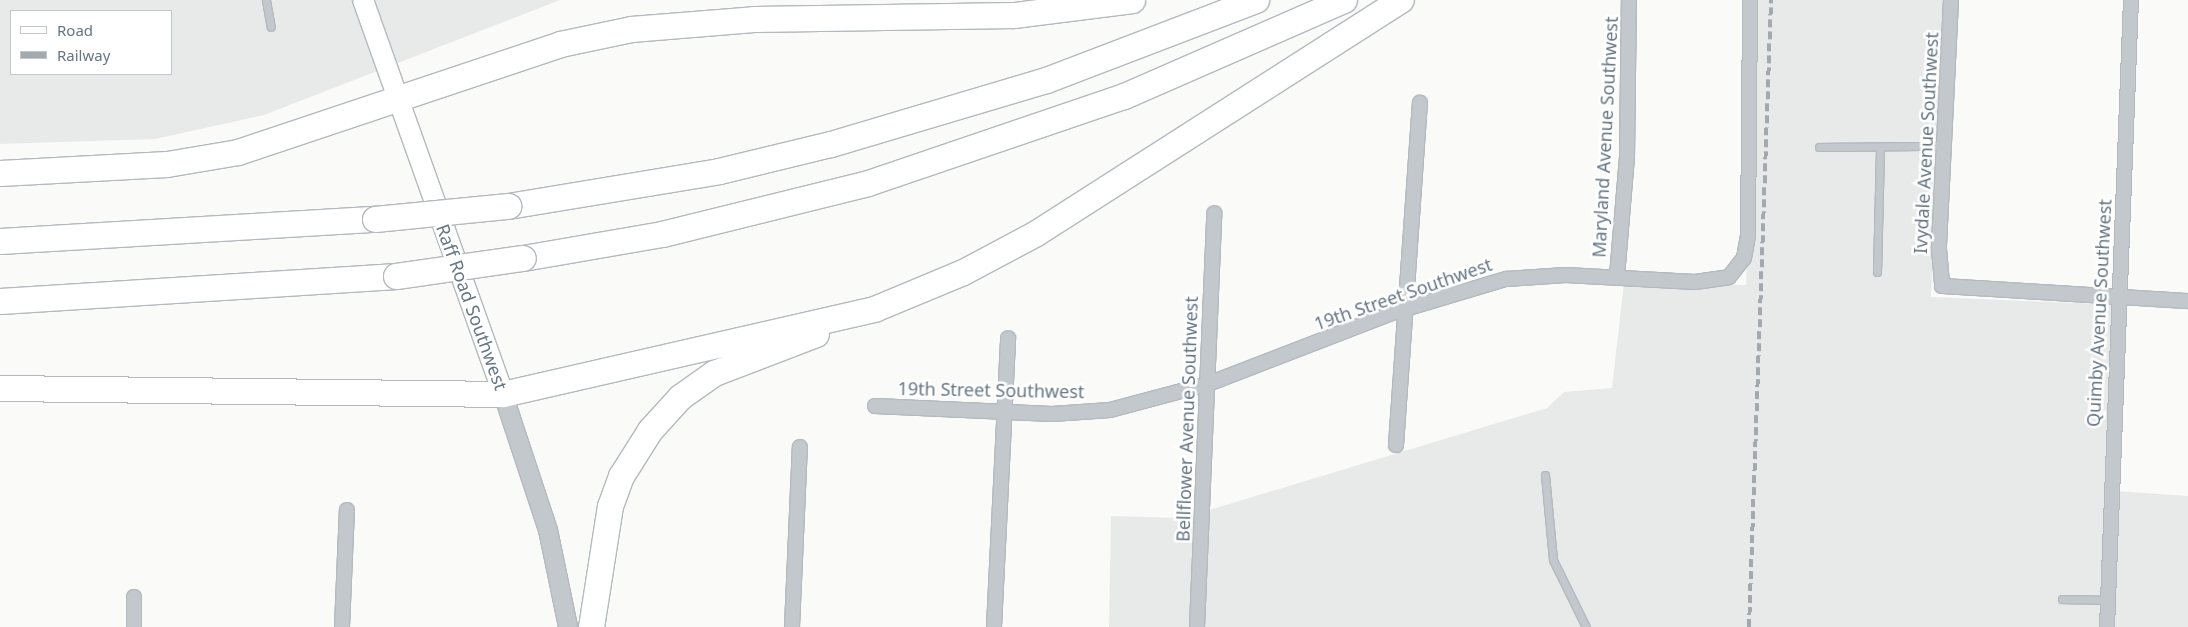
<!DOCTYPE html>
<html>
<head>
<meta charset="utf-8">
<style>
  body { margin:0 }
  #map { position:relative; width:2188px; height:627px; overflow:hidden; background:#fafaf8; font-family:"Noto Sans",sans-serif }
  div>[style] { position:absolute }
  .built>* { inset:0; background:#e8e9e9 }
  .roads { filter:drop-shadow(1px 0 #b3babf) drop-shadow(-1px 0 #b3babf) drop-shadow(0 1px #b3babf) drop-shadow(0 -1px #b3babf) }
  .service>* { height:7px; margin:-3.5px; padding:0 3.5px; transform-origin:3.5px; border-radius:3.5px; background:#c3c8cc }
  .minor>* { height:14px; margin:-7px; padding:0 7px; transform-origin:7px; border-radius:7px; background:#c3c8cc }
  .tertiary>* { height:18px; margin:-9px; padding:0 9px; transform-origin:9px; border-radius:9px; background:#c3c8cc }
  .secondary>* { height:20px; margin:-10px; padding:0 10px; transform-origin:10px; border-radius:10px; background:#fff }
  .motorway>* { height:25px; margin:-12.5px; padding:0 12.5px; transform-origin:12.5px; border-radius:12.5px; background:#fff }
  .rail>* { height:4px; margin-top:-2px; transform-origin:0; background:repeating-linear-gradient(90deg,#a2aab0 0 8px,transparent 0 12px) }
  .bridges { filter:drop-shadow(1px 0 #b4b9bd) drop-shadow(-1px 0 #b4b9bd) drop-shadow(0 1px #b4b9bd) drop-shadow(0 -1px #b4b9bd) }
  .motorway-bridge>* { height:25px; margin:-12.5px; padding:0 12.5px; transform-origin:12.5px; border-radius:12.5px; background:#fff }
  span { translate:-50% -50%; white-space:nowrap; text-align:center; line-height:1.15; -webkit-text-stroke:5px #fff; paint-order:stroke }
  .street-label { font-size:18px; color:#657683 }
  .legend { position:absolute; left:10px; top:10px; width:162px; height:65px; box-sizing:border-box; background:#fff; border:1px solid #c1c8cd; margin:0; padding:6px 9px; list-style:none; font-size:15px; color:#657683 }
  .legend li { display:flex; align-items:center; gap:10px; height:25px }
  .legend b { width:25px; border:1px solid #c1c8cd }
</style>
</head>
<body>
<div id="map">
  <div class="built">
    <i style="clip-path:polygon(evenodd,0 0,560px 0,264px 115px,155px 139px,0 144px,0 0,11px 11px,171px 11px,171px 74px,11px 74px,11px 11px)"></i>
    <i style="clip-path:polygon(1758px 0,1944px 0,1931px 297px,2125px 305px,2116px 491px,2188px 496px,2188px 627px,1109px 627px,1111px 516px,1183px 518px,1547px 408px,1564px 392px,1612px 388px,1624px 283px,1746px 285px)"></i>
  </div>
  <div class="roads">
    <div class="service">
      <i style="left:266px;top:0;width:27px;rotate:80deg"></i>
      <i style="left:1819px;top:147px;width:126px;rotate:-0.5deg"></i>
      <i style="left:1877px;top:272px;width:122px;rotate:-88.6deg"></i>
      <i style="left:1545px;top:475px;width:85px;rotate:84.6deg"></i>
      <i style="left:1553px;top:560px;width:75px;rotate:63.8deg"></i>
      <i style="left:2062px;top:599px;width:46px;rotate:1.2deg"></i>
    </div>
    <div class="minor">
      <i style="left:1951px;top:0;width:249px;rotate:92.8deg"></i>
      <i style="left:1939px;top:249px;width:37px;rotate:85deg"></i>
      <i style="left:1942px;top:286px;width:246px;rotate:3.5deg"></i>
      <i style="left:1617px;top:276px;width:120px;rotate:-85.2deg"></i>
      <i style="left:1627px;top:156px;width:156px;rotate:-89.3deg"></i>
      <i style="left:875px;top:406px;width:177px;rotate:2.6deg"></i>
      <i style="left:1052px;top:414px;width:58px;rotate:-3.9deg"></i>
      <i style="left:1110px;top:410px;width:101px;rotate:-14.9deg"></i>
      <i style="left:1208px;top:384px;width:200px;rotate:-21.1deg"></i>
      <i style="left:1395px;top:312px;width:116px;rotate:-16.6deg"></i>
      <i style="left:1506px;top:279px;width:60px;rotate:-3.8deg"></i>
      <i style="left:1566px;top:275px;width:129px;rotate:3.1deg"></i>
      <i style="left:1695px;top:282px;width:34px;rotate:-8deg"></i>
      <i style="left:1729px;top:277px;width:24px;rotate:-52deg"></i>
      <i style="left:1744px;top:258px;width:23px;rotate:-80deg"></i>
      <i style="left:1748px;top:235px;width:235px;rotate:-89.5deg"></i>
      <i style="left:1396px;top:445px;width:343px;rotate:-86deg"></i>
      <i style="left:134px;top:597px;width:30px;rotate:90deg"></i>
      <i style="left:342px;top:627px;width:117px;rotate:-87.6deg"></i>
      <i style="left:792px;top:627px;width:180px;rotate:-87.5deg"></i>
      <i style="left:994px;top:627px;width:289px;rotate:-87.2deg"></i>
      <i style="left:1197px;top:627px;width:414px;rotate:-87.6deg"></i>
      <i style="left:2107px;top:627px;width:627px;rotate:-87.81deg"></i>
    </div>
    <div class="tertiary">
      <i style="left:503px;top:394px;width:143px;rotate:71.7deg"></i>
      <i style="left:548px;top:530px;width:99px;rotate:78.3deg"></i>
    </div>
    <div class="secondary">
      <i style="left:363px;top:0;width:418px;rotate:70.4deg"></i>
    </div>
    <div class="motorway">
      <i style="left:0;top:173px;width:167px;rotate:-3.1deg"></i>
      <i style="left:167px;top:164px;width:72px;rotate:-9.6deg"></i>
      <i style="left:238px;top:152px;width:340px;rotate:-18.5deg"></i>
      <i style="left:560px;top:44px;width:73px;rotate:-11.9deg"></i>
      <i style="left:631px;top:29px;width:123px;rotate:-4.6deg"></i>
      <i style="left:754px;top:19px;width:260px;rotate:-0.9deg"></i>
      <i style="left:1014px;top:15px;width:119px;rotate:-7.2deg"></i>
      <i style="left:508px;top:206px;width:214px;rotate:-9.4deg"></i>
      <i style="left:719px;top:171px;width:115px;rotate:-13.6deg"></i>
      <i style="left:831px;top:144px;width:224px;rotate:-16.6deg"></i>
      <i style="left:1046px;top:80px;width:225px;rotate:-20.9deg"></i>
      <i style="left:0;top:241px;width:376px;rotate:-3.4deg"></i>
      <i style="left:523px;top:258px;width:141px;rotate:-9.8deg"></i>
      <i style="left:662px;top:234px;width:212px;rotate:-13.9deg"></i>
      <i style="left:868px;top:183px;width:270px;rotate:-18.8deg"></i>
      <i style="left:1124px;top:96px;width:240px;rotate:-23.6deg"></i>
      <i style="left:0;top:301px;width:397px;rotate:-3.6deg"></i>
      <i style="left:0;top:388px;width:503px;rotate:0.68deg"></i>
      <i style="left:503px;top:394px;width:381px;rotate:-12.9deg"></i>
      <i style="left:874px;top:309px;width:96px;rotate:-22.6deg"></i>
      <i style="left:963px;top:272px;width:83px;rotate:-28.1deg"></i>
      <i style="left:1036px;top:233px;width:433px;rotate:-32.6deg"></i>
      <i style="left:591px;top:627px;width:122px;rotate:-81.1deg"></i>
      <i style="left:610px;top:506px;width:32px;rotate:-70deg"></i>
      <i style="left:621px;top:476px;width:54px;rotate:-57.8deg"></i>
      <i style="left:650px;top:430px;width:45px;rotate:-47.7deg"></i>
      <i style="left:680px;top:397px;width:42px;rotate:-35.2deg"></i>
      <i style="left:714px;top:373px;width:109px;rotate:-20.9deg"></i>
    </div>
  </div>
  <div class="rail">
    <i style="left:1749px;top:627px;width:627px;rotate:-87.99deg"></i>
  </div>
  <div class="bridges">
    <div class="motorway-bridge">
      <i style="left:375px;top:219px;width:134px;rotate:-5.6deg"></i>
      <i style="left:396px;top:276px;width:128px;rotate:-8.1deg"></i>
    </div>
  </div>
  <div class="street-label">
    <span style="left:1605px;top:137px;rotate:-87deg">Maryland Avenue Southwest</span>
    <span style="left:1926px;top:143px;rotate:-87deg">Ivydale Avenue Southwest</span>
    <span style="left:1403px;top:294px;rotate:-19deg">19th Street Southwest</span>
    <span style="left:472px;top:307px;rotate:70deg">Raff Road Southwest</span>
    <span style="left:2099px;top:313px;rotate:-87deg">Quimby Avenue Southwest</span>
    <span style="left:991px;top:390px;rotate:1deg">19th Street Southwest</span>
    <span style="left:1187px;top:419px;rotate:-88deg">Bellflower Avenue Southwest</span>
  </div>
  <ul class="legend">
  <li><b style="height:6px;background:#fff"></b>Road</li>
  <li><b style="height:6px;background:#a2aab0"></b>Railway</li>
  </ul>
</div>
</body>
</html>
